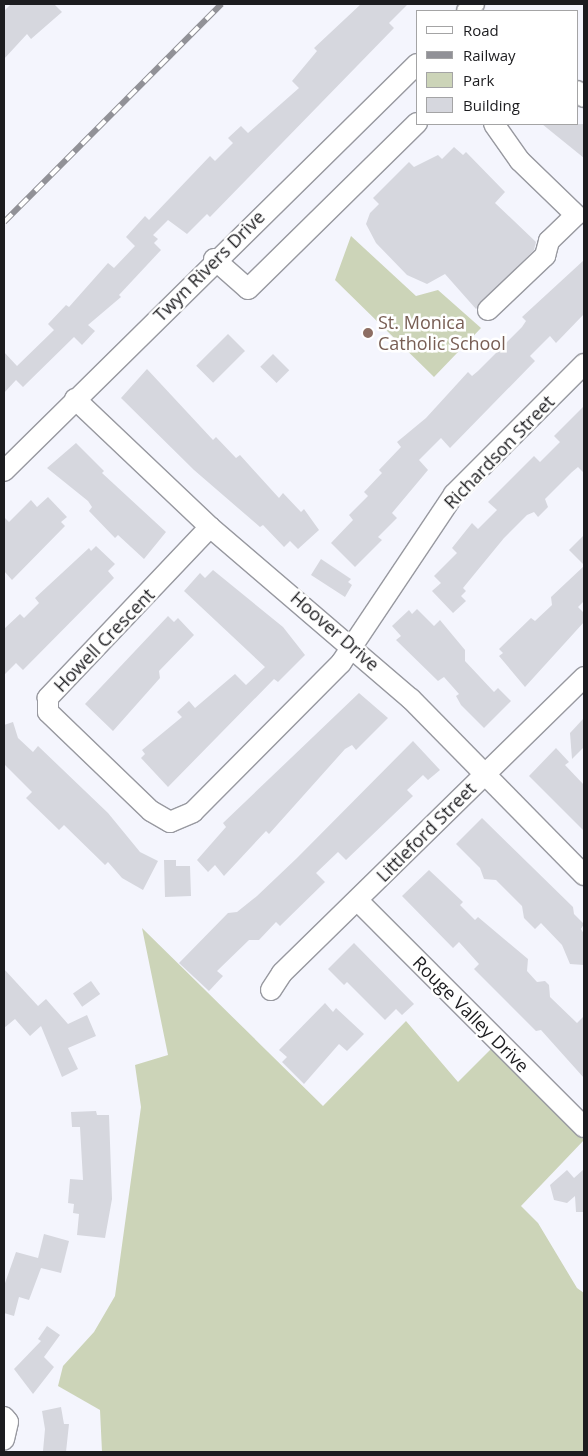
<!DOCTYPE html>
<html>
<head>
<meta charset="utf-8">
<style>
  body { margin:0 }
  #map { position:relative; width:588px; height:1456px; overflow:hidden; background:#f4f5fd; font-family:"Open Sans",sans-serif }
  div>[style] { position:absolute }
  .green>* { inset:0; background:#ccd4b8 }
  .building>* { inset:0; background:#d6d7de; transform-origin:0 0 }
  .roads { filter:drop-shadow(1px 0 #9899a0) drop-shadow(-1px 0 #9899a0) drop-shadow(0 1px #9899a0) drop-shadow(0 -1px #9899a0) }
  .minor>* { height:20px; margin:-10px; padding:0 10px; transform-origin:10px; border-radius:10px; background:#fff }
  .rail>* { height:5.5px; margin-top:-2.75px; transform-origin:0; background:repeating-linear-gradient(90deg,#fff 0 11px,#919197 0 22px); box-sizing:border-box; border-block:1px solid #919197 }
  .dots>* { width:14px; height:14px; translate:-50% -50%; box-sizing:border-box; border:2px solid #fff; border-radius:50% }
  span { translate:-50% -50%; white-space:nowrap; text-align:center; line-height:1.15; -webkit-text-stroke:5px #fff; paint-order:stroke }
  .street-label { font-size:18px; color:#1c1c1f }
  .education-label { font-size:18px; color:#785e54 }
  .left { translate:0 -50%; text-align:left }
  .frame { position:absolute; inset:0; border:5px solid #1c1c1f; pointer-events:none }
  .legend { position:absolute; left:416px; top:10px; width:162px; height:115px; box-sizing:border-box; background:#fff; border:1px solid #a4a4a5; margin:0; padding:6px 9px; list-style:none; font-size:15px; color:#1c1c1f }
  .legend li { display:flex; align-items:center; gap:10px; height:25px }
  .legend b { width:25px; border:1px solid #a4a4a5 }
</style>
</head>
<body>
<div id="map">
  <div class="green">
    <i style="clip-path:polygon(351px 236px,416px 296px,438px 290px,481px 328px,434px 377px,335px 280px)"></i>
    <i style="clip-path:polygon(142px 928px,323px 1106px,406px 1021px,458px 1082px,492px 1048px,584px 1140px,521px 1206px,538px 1223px,577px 1288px,584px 1293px,584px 1452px,102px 1452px,100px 1410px,58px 1386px,63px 1366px,94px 1332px,115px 1296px,141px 1107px,135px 1065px,168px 1055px)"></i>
  </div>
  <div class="building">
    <i style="clip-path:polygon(11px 4px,54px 4px,62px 12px,31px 39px,27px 34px,4px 59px,4px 11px)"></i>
    <i style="clip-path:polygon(361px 4px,408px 4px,389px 23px,394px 28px,210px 217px,207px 214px,187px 234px,168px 220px,153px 235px,158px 239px,154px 243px,161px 250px,119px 295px,121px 297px,88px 325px,95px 331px,82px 345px,74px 337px,23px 387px,16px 380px,4px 393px,4px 352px,17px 366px,54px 330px,48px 324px,66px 305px,69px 307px,108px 263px,114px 268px,135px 246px,126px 237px,145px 216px,149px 220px,210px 156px,215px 161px,233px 143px,228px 138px,241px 126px,248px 133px,299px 88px,292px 81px,317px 51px,314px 48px)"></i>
    <i style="clip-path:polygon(542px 124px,584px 124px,584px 158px)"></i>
    <i style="clip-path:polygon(454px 147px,463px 155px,466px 152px,505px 192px,495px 203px,536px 242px,534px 250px,476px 309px,445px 274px,427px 284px,407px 275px,376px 243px,366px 224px,370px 213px,379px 204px,373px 198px,409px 162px,414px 167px,438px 155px,442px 159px)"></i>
    <i style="clip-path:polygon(584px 260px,584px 314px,556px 343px,550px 336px,530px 356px,535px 361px,450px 448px,441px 438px,419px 460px,428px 470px,392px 513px,397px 518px,378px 537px,382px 540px,355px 567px,331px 543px,353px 520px,349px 515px,368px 496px,364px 492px,382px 473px,379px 470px,401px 447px,397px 442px,426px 418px,468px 372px,472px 376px,478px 371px,522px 327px,526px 321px,522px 317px)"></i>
    <i style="left:228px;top:334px;width:24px;height:45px;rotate:45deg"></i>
    <i style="left:273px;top:354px;width:23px;height:18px;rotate:45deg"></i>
    <i style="clip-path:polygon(147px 369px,213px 440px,216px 437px,236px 458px,240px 455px,279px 498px,283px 493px,301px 512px,304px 509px,319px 530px,298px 549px,290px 541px,284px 547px,263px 525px,260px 527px,194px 470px,121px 398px)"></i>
    <i style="clip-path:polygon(584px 406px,584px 473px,578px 467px,572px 472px,545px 499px,548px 507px,538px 517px,534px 512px,527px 515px,504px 538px,463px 588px,466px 591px,461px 596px,466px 601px,453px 613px,432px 591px,441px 583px,434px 576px,457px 553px,452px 548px,472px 523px,478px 529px,497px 510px,488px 502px,534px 456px,540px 462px,560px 442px,554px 436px)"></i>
    <i style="clip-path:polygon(76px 443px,104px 471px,102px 473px,166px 532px,144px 559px,118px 535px,115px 538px,89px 511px,92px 507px,88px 501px,47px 468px)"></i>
    <i style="clip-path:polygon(48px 497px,67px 517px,61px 522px,65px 526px,12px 580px,4px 571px,4px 517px,9px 522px,31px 500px,37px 507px)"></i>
    <i style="clip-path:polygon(584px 535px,584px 565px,569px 550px)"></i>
    <i style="clip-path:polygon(96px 546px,115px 564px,108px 571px,114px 578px,23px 670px,16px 663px,4px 675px,4px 629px,20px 614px,24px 618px,39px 603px,35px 598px,89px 548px,91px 551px)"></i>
    <i style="clip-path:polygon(321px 559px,351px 579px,348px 582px,352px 585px,345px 597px,311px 575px)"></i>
    <i style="clip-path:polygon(584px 566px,584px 601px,578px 607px,584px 613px,584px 622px,525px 687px,499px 656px,503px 653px,499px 649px,531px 618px,535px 621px,552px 605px,551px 597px)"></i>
    <i style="clip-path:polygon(213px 570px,283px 627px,305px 655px,278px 682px,274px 679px,168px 787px,141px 758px,145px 754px,142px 750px,182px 717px,177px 712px,189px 701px,195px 708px,235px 674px,246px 685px,265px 667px,184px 591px,200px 573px,205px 578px)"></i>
    <i style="clip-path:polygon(417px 609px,434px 626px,440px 620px,465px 650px,465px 661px,494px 692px,498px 688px,511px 701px,484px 728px,461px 705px,456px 696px,459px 694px,444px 677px,438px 681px,396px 640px,401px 636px,392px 626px,409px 610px,412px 614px)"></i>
    <i style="clip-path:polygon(168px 616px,174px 622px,178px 618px,194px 635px,159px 671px,160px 678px,113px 731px,85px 704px)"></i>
    <i style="clip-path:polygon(359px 693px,388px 718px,356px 750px,352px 745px,345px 749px,269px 834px,266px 831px,224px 876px,215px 865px,208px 872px,197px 860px,226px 827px,223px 823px)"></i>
    <i style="clip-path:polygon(584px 718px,584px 747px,572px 759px,570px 733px)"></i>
    <i style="clip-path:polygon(13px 722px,18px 738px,33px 752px,38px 746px,108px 813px,140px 852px,158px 861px,143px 890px,122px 878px,108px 862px,105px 865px,64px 825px,59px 830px,26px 798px,32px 792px,4px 764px,4px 725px)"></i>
    <i style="clip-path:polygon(413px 741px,440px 770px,428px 780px,423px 775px,407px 790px,413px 796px,346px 860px,338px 852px,316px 873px,325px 882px,280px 926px,276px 922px,259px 940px,249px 940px,217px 971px,223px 976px,209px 991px,179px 963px,228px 913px,237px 912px,257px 896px,297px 858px)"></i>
    <i style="clip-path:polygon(556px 748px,569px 762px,565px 765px,584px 785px,584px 831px,529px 776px)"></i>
    <i style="clip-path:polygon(482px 818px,573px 907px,574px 914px,584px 924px,581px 929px,584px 934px,584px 965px,570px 964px,562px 945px,541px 923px,535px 929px,524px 918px,522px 906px,496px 880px,484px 879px,480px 868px,456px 844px)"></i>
    <i style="clip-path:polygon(164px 860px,176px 860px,176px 866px,190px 866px,191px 896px,165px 897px)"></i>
    <i style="clip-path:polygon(429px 870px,463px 902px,460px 905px,475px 920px,478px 917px,528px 959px,527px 971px,537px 982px,545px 981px,549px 985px,550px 997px,577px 1023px,584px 1016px,584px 1078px,541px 1030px,536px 1031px,474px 969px,479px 964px,459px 942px,453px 948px,402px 896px)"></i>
    <i style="clip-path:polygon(354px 943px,414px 1004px,402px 1015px,396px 1009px,385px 1020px,347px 982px,344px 985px,328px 969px)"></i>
    <i style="clip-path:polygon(4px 969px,38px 1006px,46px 999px,68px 1024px,87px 1015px,96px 1036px,68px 1048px,78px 1069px,62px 1077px,41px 1026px,30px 1036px,15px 1019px,4px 1028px)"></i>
    <i style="left:91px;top:981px;width:16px;height:22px;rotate:55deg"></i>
    <i style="clip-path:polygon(325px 1003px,333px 1012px,336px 1008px,364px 1034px,347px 1051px,339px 1044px,304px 1084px,282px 1062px,287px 1057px,279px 1050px)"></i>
    <i style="clip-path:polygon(96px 1111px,97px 1115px,109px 1115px,112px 1199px,105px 1238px,77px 1235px,79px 1214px,73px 1213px,74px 1204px,68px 1203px,70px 1179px,83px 1180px,80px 1127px,72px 1127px,71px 1112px)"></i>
    <i style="clip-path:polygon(584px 1169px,584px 1212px,576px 1212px,575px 1196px,567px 1203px,554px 1200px,550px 1185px,567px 1170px,574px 1178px)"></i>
    <i style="clip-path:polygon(44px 1234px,69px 1241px,61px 1273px,41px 1268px,29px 1300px,19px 1297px,14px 1316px,4px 1313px,4px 1286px,16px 1252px,38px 1258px)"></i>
    <i style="clip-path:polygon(47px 1326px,60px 1335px,44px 1357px,54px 1367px,33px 1394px,14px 1369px,41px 1341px,38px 1339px)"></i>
    <i style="clip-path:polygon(61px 1407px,64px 1424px,69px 1424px,66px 1452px,43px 1451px,45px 1429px,42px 1411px)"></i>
  </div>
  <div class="roads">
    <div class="minor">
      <i style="left:467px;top:11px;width:10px;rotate:-45deg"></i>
      <i style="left:577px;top:91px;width:9px;rotate:41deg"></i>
      <i style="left:214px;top:259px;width:45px;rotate:41.4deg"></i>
      <i style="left:248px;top:289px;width:237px;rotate:-44.5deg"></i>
      <i style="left:488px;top:310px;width:79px;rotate:-43.5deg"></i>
      <i style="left:545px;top:256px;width:16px;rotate:-75deg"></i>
      <i style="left:549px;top:241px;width:37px;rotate:-44deg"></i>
      <i style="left:576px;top:215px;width:78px;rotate:-136deg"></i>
      <i style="left:520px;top:161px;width:45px;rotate:-125.1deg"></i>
      <i style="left:75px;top:399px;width:186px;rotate:43.5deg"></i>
      <i style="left:210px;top:527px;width:265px;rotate:40.6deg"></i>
      <i style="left:411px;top:699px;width:247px;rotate:45.5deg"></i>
      <i style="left:4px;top:471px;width:580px;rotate:-44.58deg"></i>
      <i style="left:210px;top:527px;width:236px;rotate:133.5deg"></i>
      <i style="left:48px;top:698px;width:14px;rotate:90deg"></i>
      <i style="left:48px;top:712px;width:143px;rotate:43.9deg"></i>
      <i style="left:151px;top:811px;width:22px;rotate:30deg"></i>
      <i style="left:170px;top:822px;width:25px;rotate:-23deg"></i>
      <i style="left:193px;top:812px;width:210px;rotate:-45.2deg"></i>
      <i style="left:341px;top:663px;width:203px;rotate:-56.2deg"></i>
      <i style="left:454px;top:494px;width:184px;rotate:-45deg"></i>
      <i style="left:358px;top:901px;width:320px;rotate:45deg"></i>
      <i style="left:271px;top:990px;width:20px;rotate:-57deg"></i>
      <i style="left:282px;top:973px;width:423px;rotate:-44.4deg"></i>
      <i style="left:4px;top:1417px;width:6px;rotate:51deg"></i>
      <i style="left:8px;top:1422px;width:18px;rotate:103deg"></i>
    </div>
  </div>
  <div class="rail">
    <i style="left:4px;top:222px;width:308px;rotate:-45.1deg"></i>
  </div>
  <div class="dots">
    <i style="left:368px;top:333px;background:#8d6e63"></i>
  </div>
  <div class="street-label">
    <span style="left:209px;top:266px;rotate:-45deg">Twyn Rivers Drive</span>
    <span style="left:499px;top:452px;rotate:-46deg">Richardson Street</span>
    <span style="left:335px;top:631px;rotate:41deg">Hoover Drive</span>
    <span style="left:104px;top:640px;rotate:-46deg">Howell Crescent</span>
    <span style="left:426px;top:832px;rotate:-45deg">Littleford Street</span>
    <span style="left:471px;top:1014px;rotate:45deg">Rouge Valley Drive</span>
  </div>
  <div class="education-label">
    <span class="left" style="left:378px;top:333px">St. Monica<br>Catholic School</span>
  </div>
  <div class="frame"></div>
  <ul class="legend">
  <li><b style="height:6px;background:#fff"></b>Road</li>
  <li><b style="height:6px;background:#919197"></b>Railway</li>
  <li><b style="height:14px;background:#ccd4b8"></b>Park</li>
  <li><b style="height:14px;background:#d6d7de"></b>Building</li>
  </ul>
</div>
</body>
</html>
